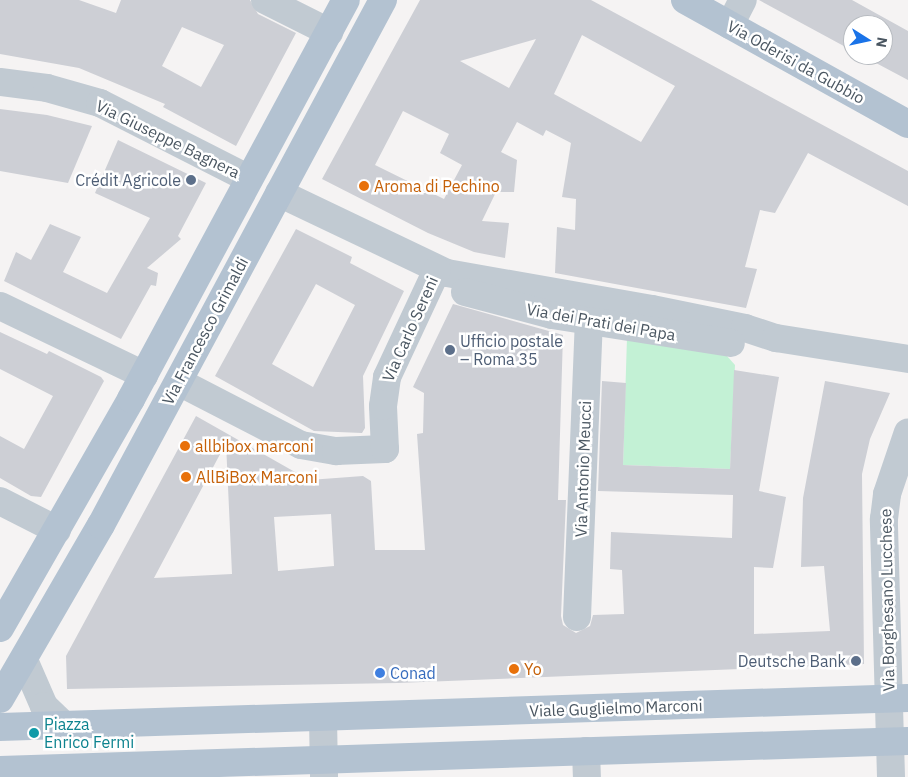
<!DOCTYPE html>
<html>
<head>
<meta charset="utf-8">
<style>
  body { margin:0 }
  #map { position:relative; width:908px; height:777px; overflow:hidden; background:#f5f3f3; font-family:"IBM Plex Sans",sans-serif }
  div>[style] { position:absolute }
  .green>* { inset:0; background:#c3f1d5 }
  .building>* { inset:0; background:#cdcfd5 }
  .minor>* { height:28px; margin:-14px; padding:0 14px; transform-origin:14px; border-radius:14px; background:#c1cad2 }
  .major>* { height:28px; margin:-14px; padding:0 14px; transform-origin:14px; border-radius:14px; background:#b3c2d1 }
  .dots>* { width:14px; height:14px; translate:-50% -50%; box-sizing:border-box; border:2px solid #fff; border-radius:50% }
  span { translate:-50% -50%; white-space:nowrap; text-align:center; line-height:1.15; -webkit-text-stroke:5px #fff; paint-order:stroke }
  .street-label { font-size:16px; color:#4a5661 }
  .service-label { font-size:16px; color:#4e5e75 }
  .right { translate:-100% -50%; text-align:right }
  .left { translate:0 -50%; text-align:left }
  .food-label { font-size:16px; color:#c56008 }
  .shop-label { font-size:16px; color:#366cbe }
  .culture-label { font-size:16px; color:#0d838f }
  .north { position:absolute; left:843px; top:15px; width:50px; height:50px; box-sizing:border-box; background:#fff; border:1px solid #b7bbc0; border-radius:50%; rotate:100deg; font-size:14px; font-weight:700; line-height:20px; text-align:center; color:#4a5661 }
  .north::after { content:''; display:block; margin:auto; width:18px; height:22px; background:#1a73e8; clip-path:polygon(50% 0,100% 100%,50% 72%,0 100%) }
</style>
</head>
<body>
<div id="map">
  <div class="green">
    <i style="clip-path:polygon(627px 338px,727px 356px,735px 365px,730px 469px,623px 465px)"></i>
  </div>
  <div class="building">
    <i style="clip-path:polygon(evenodd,0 0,79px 0,116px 13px,121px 0,250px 0,258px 14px,296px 33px,236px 146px,163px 107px,165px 104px,79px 68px,0 54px,0 0,182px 27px,224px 45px,201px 87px,162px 66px,182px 27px)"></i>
    <i style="clip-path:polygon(evenodd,420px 0,591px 0,908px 171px,908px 206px,808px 153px,775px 213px,760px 210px,745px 267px,757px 269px,746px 308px,555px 273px,557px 227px,575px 230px,576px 199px,562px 197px,571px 143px,546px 130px,543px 136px,517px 122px,501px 152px,517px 160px,514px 192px,496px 192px,482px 221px,509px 223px,505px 258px,474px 252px,428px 233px,322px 179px,420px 0,582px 35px,675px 86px,641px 142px,554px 94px,582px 35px,420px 0,536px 39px,509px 88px,460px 61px,536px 39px,420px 0,403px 111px,449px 134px,440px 153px,462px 165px,444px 199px,375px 165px,403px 111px)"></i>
    <i style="clip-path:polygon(759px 0,852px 0,908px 31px,908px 80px,861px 55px,883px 55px,883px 25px,853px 25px,853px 51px)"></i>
    <i style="clip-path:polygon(0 109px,47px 115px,92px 126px,68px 183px,0 171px)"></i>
    <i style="clip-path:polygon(118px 140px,206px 183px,178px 236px,181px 239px,147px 268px,158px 273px,156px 286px,151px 285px,121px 339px,4px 281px,16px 252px,31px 260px,50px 224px,81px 237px,63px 272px,107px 293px,150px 218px,95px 193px)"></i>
    <i style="clip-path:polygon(evenodd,296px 229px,352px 257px,350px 263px,404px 291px,363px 376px,365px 428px,362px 433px,314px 431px,215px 376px,296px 229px,316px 284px,355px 305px,313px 387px,272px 364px,316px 284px)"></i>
    <i style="clip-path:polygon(evenodd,453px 304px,563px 335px,558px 500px,566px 500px,561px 616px,563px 625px,576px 633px,590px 626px,593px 615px,624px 614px,622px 570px,610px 569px,611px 532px,732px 538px,733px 495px,598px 491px,602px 381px,626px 383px,623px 465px,730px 469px,734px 370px,779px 377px,759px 491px,786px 497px,773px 568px,754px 567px,754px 634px,830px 631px,824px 566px,801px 567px,803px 498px,825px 381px,890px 393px,870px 439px,862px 474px,864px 664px,398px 683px,67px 689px,66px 656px,196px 416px,309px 480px,363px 476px,371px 481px,375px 550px,425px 550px,417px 434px,423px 433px,424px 393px,413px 387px,453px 304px,226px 443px,232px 574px,154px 578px,226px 443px,453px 304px,331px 514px,334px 566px,278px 571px,274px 517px,331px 514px)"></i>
    <i style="clip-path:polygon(0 332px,47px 354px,49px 351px,101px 377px,104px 381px,41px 497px,31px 496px,0 478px,0 436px,24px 449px,53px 396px,0 369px)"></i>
  </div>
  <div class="minor">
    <i style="left:265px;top:0;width:72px;rotate:26.6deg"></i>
    <i style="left:730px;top:25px;width:28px;rotate:-63deg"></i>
    <i style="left:0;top:82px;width:47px;rotate:7.3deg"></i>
    <i style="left:47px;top:88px;width:55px;rotate:15.8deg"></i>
    <i style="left:100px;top:103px;width:167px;rotate:27deg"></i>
    <i style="left:279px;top:193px;width:186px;rotate:25.5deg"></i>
    <i style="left:447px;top:273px;width:208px;rotate:10deg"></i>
    <i style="left:652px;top:309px;width:95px;rotate:11.5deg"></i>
    <i style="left:745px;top:328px;width:33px;rotate:18deg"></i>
    <i style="left:776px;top:338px;width:134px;rotate:9deg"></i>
    <i style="left:465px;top:292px;width:90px;rotate:14.8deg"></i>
    <i style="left:552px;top:315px;width:181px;rotate:8.9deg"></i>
    <i style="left:0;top:306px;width:160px;rotate:25.6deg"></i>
    <i style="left:179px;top:382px;width:137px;rotate:27.3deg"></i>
    <i style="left:301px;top:445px;width:36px;rotate:10deg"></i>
    <i style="left:336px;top:451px;width:49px;rotate:-2.3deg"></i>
    <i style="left:385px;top:449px;width:43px;rotate:-92.7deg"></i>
    <i style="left:383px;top:406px;width:29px;rotate:-82deg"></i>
    <i style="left:387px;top:377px;width:118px;rotate:-65deg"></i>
    <i style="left:0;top:501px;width:64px;rotate:27deg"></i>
    <i style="left:577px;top:617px;width:296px;rotate:-87.7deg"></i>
    <i style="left:24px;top:660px;width:50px;rotate:66.5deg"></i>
    <i style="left:44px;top:706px;width:29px;rotate:44deg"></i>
    <i style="left:323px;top:717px;width:60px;rotate:89deg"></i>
    <i style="left:586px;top:751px;width:26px;rotate:88deg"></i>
    <i style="left:891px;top:777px;width:258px;rotate:-91.6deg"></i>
    <i style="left:884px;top:519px;width:25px;rotate:-83deg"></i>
    <i style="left:887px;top:494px;width:65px;rotate:-71.3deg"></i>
  </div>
  <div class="major">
    <i style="left:685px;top:0;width:255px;rotate:29.1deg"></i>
    <i style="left:0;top:628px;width:264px;rotate:-60.2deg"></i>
    <i style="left:131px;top:399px;width:453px;rotate:-61.7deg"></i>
    <i style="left:0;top:699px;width:201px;rotate:-59.9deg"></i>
    <i style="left:101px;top:525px;width:596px;rotate:-61.76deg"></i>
    <i style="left:0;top:727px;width:908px;rotate:-1.83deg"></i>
    <i style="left:0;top:770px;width:908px;rotate:-1.83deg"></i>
  </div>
  <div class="dots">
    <i style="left:191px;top:180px;background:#5c6f8a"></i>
    <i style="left:364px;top:186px;background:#e8710a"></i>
    <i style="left:450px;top:350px;background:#5c6f8a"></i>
    <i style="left:185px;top:446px;background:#e8710a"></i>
    <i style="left:186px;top:477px;background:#e8710a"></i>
    <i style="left:856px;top:661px;background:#5c6f8a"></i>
    <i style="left:514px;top:669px;background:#e8710a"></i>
    <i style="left:380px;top:673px;background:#3f7fe0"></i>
    <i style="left:34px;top:733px;background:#0f9aa8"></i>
  </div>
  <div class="street-label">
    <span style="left:796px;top:62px;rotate:29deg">Via Oderisi da Gubbio</span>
    <span style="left:168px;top:139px;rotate:26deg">Via Giuseppe Bagnera</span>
    <span style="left:601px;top:322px;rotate:10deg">Via dei Prati dei Papa</span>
    <span style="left:410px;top:329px;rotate:-66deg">Via Carlo Sereni</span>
    <span style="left:205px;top:331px;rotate:-62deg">Via Francesco Grimaldi</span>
    <span style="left:583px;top:469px;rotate:-88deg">Via Antonio Meucci</span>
    <span style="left:887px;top:600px;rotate:-91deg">Via Borghesano Lucchese</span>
    <span style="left:616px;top:708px;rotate:-2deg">Viale Guglielmo Marconi</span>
  </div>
  <div class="service-label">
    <span class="right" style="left:181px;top:180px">Crédit Agricole</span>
    <span class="left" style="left:460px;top:350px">Ufficio postale<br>– Roma 35</span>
    <span class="right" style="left:846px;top:661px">Deutsche Bank</span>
  </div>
  <div class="food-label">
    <span class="left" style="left:374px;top:186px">Aroma di Pechino</span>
    <span class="left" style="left:195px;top:446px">allbibox marconi</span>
    <span class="left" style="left:196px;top:477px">AllBiBox Marconi</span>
    <span class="left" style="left:524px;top:669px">Yo</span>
  </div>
  <div class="shop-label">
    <span class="left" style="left:390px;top:673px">Conad</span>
  </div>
  <div class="culture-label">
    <span class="left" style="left:44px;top:733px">Piazza<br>Enrico Fermi</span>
  </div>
  <div class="north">N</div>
</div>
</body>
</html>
